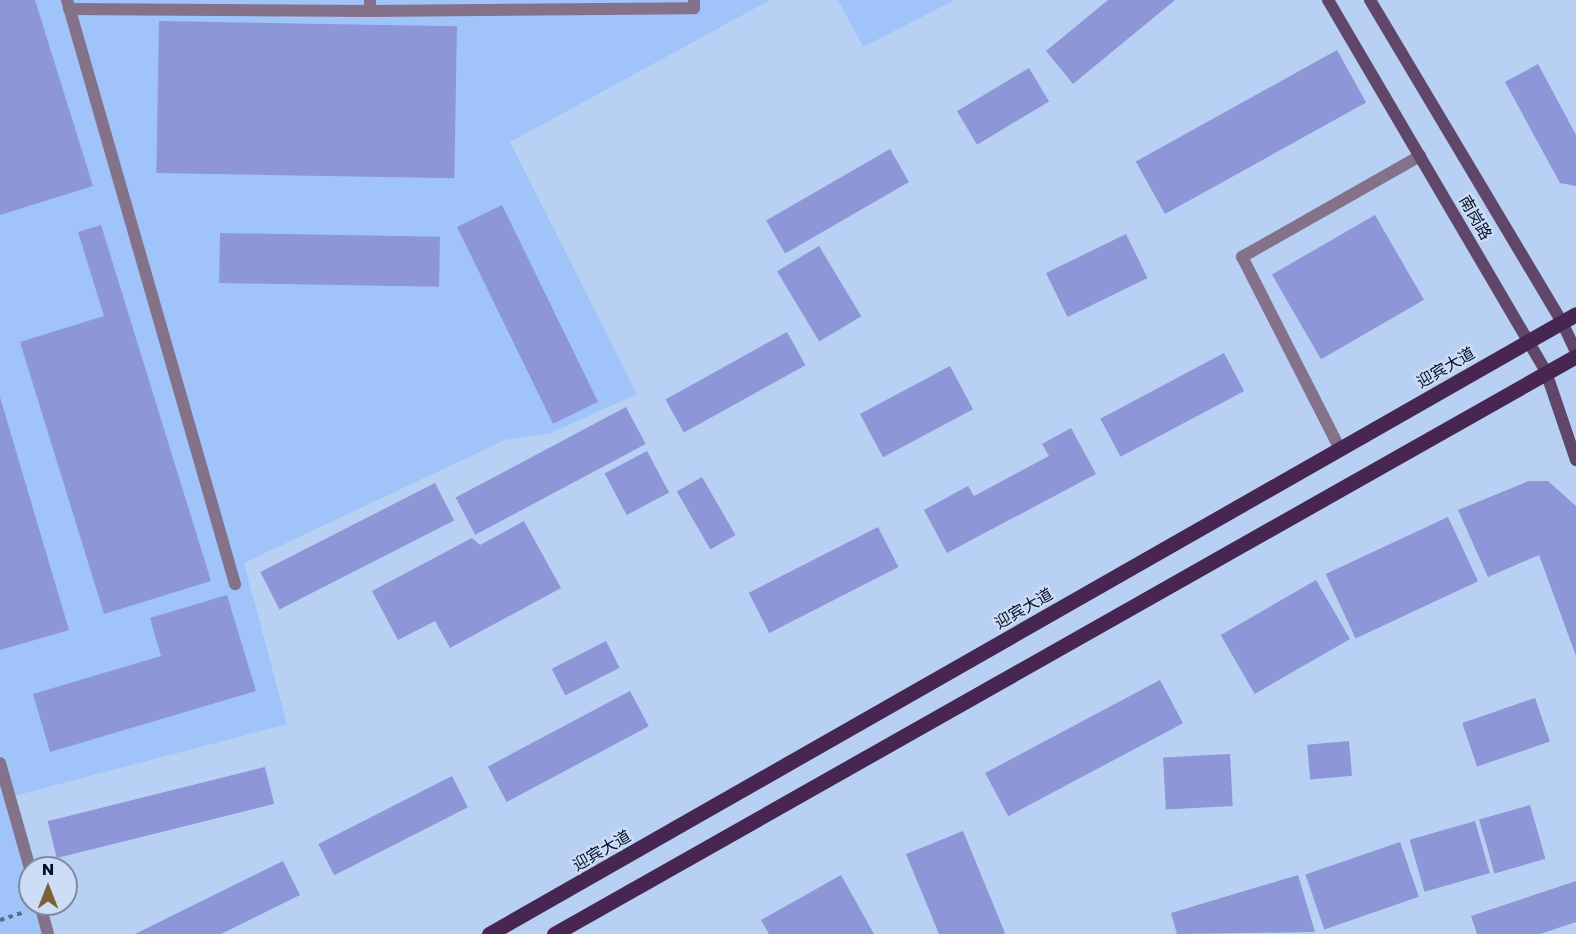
<!DOCTYPE html>
<html>
<head>
<meta charset="utf-8">
<style>
  body { margin:0 }
  #map { position:relative; width:1576px; height:934px; overflow:hidden; background:#b7d0f4; font-family:Poppins,"Noto Sans SC",sans-serif }
  div>[style] { position:absolute }
  .built>* { inset:0; background:#a0c4f9 }
  .building>* { inset:0; background:#8d96d7; transform-origin:0 0 }
  .path>* { height:4px; margin-top:-2px; transform-origin:0; background:repeating-linear-gradient(90deg,#596c88 0 4.5px,transparent 0 9px) }
  .lane>* { height:12px; margin:-6px; padding:0 6px; transform-origin:6px; border-radius:6px; background:#84718a }
  .secondary>* { height:12px; margin:-6px; padding:0 6px; transform-origin:6px; border-radius:6px; background:#604669 }
  .primary>* { height:15px; margin:-7.5px; padding:0 7.5px; transform-origin:7.5px; border-radius:7.5px; background:#472751 }
  span { translate:-50% -50%; white-space:nowrap; text-align:center; line-height:1.15; -webkit-text-stroke:4.5px #ccddf5; paint-order:stroke }
  .street-label { font-size:16px; color:#041126 }
  .north { position:absolute; left:18px; top:856px; width:60px; height:60px; box-sizing:border-box; background:#ccddf5; border:2px solid #7c8ba2; border-radius:50%; rotate:0deg; font-size:16px; font-weight:700; line-height:24px; text-align:center; color:#041126 }
  .north::after { content:''; display:block; margin:auto; width:21px; height:27px; background:#7d6134; clip-path:polygon(50% 0,100% 100%,50% 72%,0 100%) }
</style>
</head>
<body>
<div id="map">
  <div class="built">
    <i style="clip-path:polygon(0 0,770px 0,510px 142px,637px 394px,551px 433px,505px 440px,244px 563px,287px 724px,10px 797px,30px 868px,30px 904px,40px 904px,48px 934px,0 934px)"></i>
    <i style="clip-path:polygon(838px 0,955px 0,863px 47px)"></i>
  </div>
  <div class="building">
    <i style="clip-path:polygon(0 0,35px 0,93px 186px,0 215px)"></i>
    <i style="clip-path:polygon(1108px 0,1175px 0,1073px 84px,1046px 51px)"></i>
    <i style="left:159px;top:21px;width:298px;height:152px;rotate:1deg"></i>
    <i style="left:1337px;top:50px;width:60px;height:230px;rotate:61deg"></i>
    <i style="clip-path:polygon(1538px 64px,1576px 135px,1576px 186px,1560px 183px,1505px 82px)"></i>
    <i style="left:1029px;top:68px;width:39px;height:84px;rotate:59deg"></i>
    <i style="left:890px;top:149px;width:38px;height:143px;rotate:60deg"></i>
    <i style="left:502px;top:205px;width:219px;height:50px;rotate:64deg"></i>
    <i style="left:1375px;top:215px;width:98px;height:119px;rotate:60deg"></i>
    <i style="clip-path:polygon(101px 225px,211px 581px,104px 614px,20px 342px,104px 316px,78px 232px)"></i>
    <i style="left:220px;top:233px;width:220px;height:50px;rotate:1deg"></i>
    <i style="left:1126px;top:234px;width:49px;height:89px;rotate:64deg"></i>
    <i style="left:819px;top:246px;width:82px;height:49px;rotate:59deg"></i>
    <i style="left:787px;top:332px;width:38px;height:139px;rotate:61deg"></i>
    <i style="left:1224px;top:353px;width:43px;height:140px;rotate:62deg"></i>
    <i style="left:950px;top:366px;width:49px;height:102px;rotate:62deg"></i>
    <i style="clip-path:polygon(0 397px,69px 630px,0 650px)"></i>
    <i style="left:626px;top:407px;width:42px;height:193px;rotate:62deg"></i>
    <i style="clip-path:polygon(1071px 428px,1096px 474px,947px 553px,924px 510px,968px 486px,974px 496px,1049px 456px,1042px 444px)"></i>
    <i style="left:647px;top:451px;width:47px;height:48px;rotate:62deg"></i>
    <i style="left:702px;top:477px;width:67px;height:29px;rotate:60deg"></i>
    <i style="clip-path:polygon(1529px 481px,1548px 481px,1576px 506px,1576px 656px,1539px 555px,1488px 577px,1458px 510px)"></i>
    <i style="left:435px;top:483px;width:42px;height:196px;rotate:63deg"></i>
    <i style="left:1448px;top:517px;width:71px;height:135px;rotate:65deg"></i>
    <i style="clip-path:polygon(524px 521px,561px 588px,450px 648px,435px 621px,398px 640px,372px 591px,472px 538px,480px 545px)"></i>
    <i style="left:878px;top:527px;width:45px;height:145px;rotate:63deg"></i>
    <i style="left:1316px;top:580px;width:68px;height:110px;rotate:60deg"></i>
    <i style="clip-path:polygon(227px 595px,256px 691px,50px 752px,33px 694px,161px 656px,150px 618px)"></i>
    <i style="left:606px;top:641px;width:30px;height:61px;rotate:63deg"></i>
    <i style="left:1160px;top:680px;width:49px;height:198px;rotate:62deg"></i>
    <i style="left:630px;top:691px;width:40px;height:161px;rotate:62deg"></i>
    <i style="left:1535px;top:698px;width:46px;height:77px;rotate:71deg"></i>
    <i style="left:1349px;top:741px;width:35px;height:42px;rotate:85deg"></i>
    <i style="left:1230px;top:754px;width:52px;height:67px;rotate:87deg"></i>
    <i style="left:265px;top:767px;width:38px;height:224px;rotate:76deg"></i>
    <i style="left:452px;top:776px;width:35px;height:150px;rotate:63deg"></i>
    <i style="left:1530px;top:805px;width:56px;height:53px;rotate:74deg"></i>
    <i style="left:1475px;top:821px;width:54px;height:68px;rotate:74deg"></i>
    <i style="clip-path:polygon(963px 831px,1005px 933px,1002px 934px,939px 934px,906px 854px)"></i>
    <i style="left:1400px;top:842px;width:58px;height:100px;rotate:71deg"></i>
    <i style="clip-path:polygon(283px 861px,300px 895px,221px 934px,135px 934px)"></i>
    <i style="clip-path:polygon(841px 875px,874px 934px,769px 934px,761px 920px)"></i>
    <i style="clip-path:polygon(1298px 875px,1315px 932px,1177px 934px,1171px 913px)"></i>
    <i style="clip-path:polygon(1576px 881px,1576px 922px,1540px 934px,1477px 934px,1471px 916px)"></i>
  </div>
  <div class="path">
    <i style="left:0;top:920px;width:23px;rotate:-18deg"></i>
  </div>
  <div class="lane">
    <i style="left:67px;top:0;width:608px;rotate:73.95deg"></i>
    <i style="left:69px;top:9px;width:301px;rotate:0.4deg"></i>
    <i style="left:370px;top:11px;width:11px;rotate:-90deg"></i>
    <i style="left:370px;top:11px;width:324px;rotate:-0.5deg"></i>
    <i style="left:694px;top:8px;width:8px;rotate:-90deg"></i>
    <i style="left:1340px;top:449px;width:216px;rotate:-117deg"></i>
    <i style="left:1242px;top:257px;width:205px;rotate:-29.6deg"></i>
    <i style="left:0;top:763px;width:109px;rotate:74.1deg"></i>
    <i style="left:40px;top:904px;width:31px;rotate:75deg"></i>
  </div>
  <div class="secondary">
    <i style="left:1328px;top:0;width:431px;rotate:59.6deg"></i>
    <i style="left:1546px;top:372px;width:93px;rotate:71.2deg"></i>
    <i style="left:1370px;top:0;width:375px;rotate:59.2deg"></i>
    <i style="left:1562px;top:322px;width:33px;rotate:65deg"></i>
  </div>
  <div class="primary">
    <i style="left:489px;top:934px;width:1251px;rotate:-29.7deg"></i>
    <i style="left:554px;top:934px;width:1174px;rotate:-29.49deg"></i>
  </div>
  <div class="street-label">
    <span style="left:1475px;top:218px;rotate:60deg">南岗路</span>
    <span style="left:1446px;top:368px;rotate:-30deg">迎宾大道</span>
    <span style="left:1024px;top:609px;rotate:-30deg">迎宾大道</span>
    <span style="left:602px;top:851px;rotate:-30deg">迎宾大道</span>
  </div>
  <div class="north">N</div>
</div>
</body>
</html>
